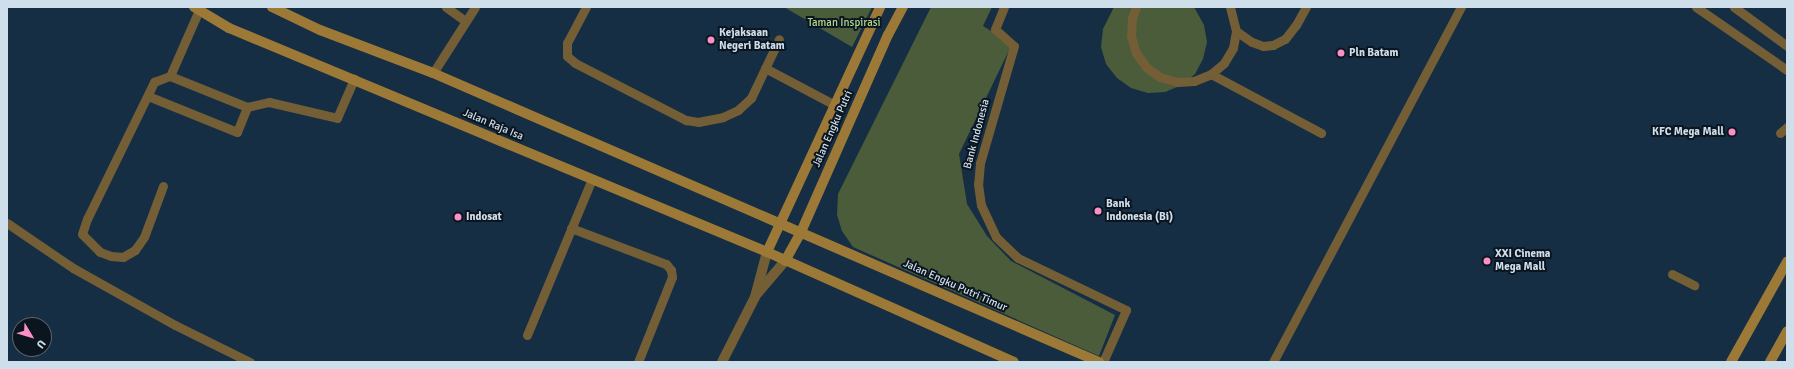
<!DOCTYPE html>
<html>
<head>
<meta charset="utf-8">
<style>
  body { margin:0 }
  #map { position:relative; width:1794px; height:369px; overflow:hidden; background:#152e43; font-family:Signika,sans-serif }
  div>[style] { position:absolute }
  .green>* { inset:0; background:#4a5c3a }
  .service>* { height:9px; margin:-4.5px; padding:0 4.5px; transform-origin:4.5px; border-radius:4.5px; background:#735e36 }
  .minor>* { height:10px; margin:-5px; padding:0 5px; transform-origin:5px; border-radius:5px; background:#735e36 }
  .secondary>* { height:10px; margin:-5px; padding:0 5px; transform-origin:5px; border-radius:5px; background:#9c7936 }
  .dots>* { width:11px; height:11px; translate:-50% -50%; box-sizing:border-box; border:2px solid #0b151f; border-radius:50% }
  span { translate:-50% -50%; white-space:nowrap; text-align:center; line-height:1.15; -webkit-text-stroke:4px #0b151f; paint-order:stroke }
  .park-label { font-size:11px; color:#b2da8e }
  .poi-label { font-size:11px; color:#cfdeeb; font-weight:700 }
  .left { translate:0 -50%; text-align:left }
  .right { translate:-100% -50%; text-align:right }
  .street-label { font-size:11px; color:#cfdeeb }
  .frame { position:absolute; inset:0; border:8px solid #cfdeeb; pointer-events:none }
  .north { position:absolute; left:12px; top:317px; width:40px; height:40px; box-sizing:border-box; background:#0b151f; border:1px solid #596571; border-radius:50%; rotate:128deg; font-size:11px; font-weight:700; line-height:16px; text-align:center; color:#cfdeeb }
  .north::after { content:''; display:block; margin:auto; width:14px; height:18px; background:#fb8fc6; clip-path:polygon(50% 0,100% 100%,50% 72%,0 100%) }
</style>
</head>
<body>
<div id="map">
  <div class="green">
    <i style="clip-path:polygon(784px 7px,872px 7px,852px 47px)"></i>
    <i style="clip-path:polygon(931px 7px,992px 7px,983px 26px,1012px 44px,959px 154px,967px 204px,987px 236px,1011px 261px,1115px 315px,1099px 356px,853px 247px,842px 231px,837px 215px,838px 194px)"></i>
    <i style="clip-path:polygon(1114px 7px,1194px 7px,1204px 25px,1207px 42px,1203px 59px,1195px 74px,1182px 85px,1165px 92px,1148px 93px,1131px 88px,1117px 78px,1106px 64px,1101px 47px,1103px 29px)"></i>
  </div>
  <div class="service">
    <i style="left:446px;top:7px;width:24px;rotate:36deg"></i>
    <i style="left:586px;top:7px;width:41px;rotate:117.8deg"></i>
    <i style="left:567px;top:43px;width:13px;rotate:90deg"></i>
    <i style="left:567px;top:56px;width:11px;rotate:41deg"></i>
    <i style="left:575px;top:63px;width:125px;rotate:27.2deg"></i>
    <i style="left:686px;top:120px;width:12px;rotate:9deg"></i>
    <i style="left:698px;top:122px;width:25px;rotate:-11deg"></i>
    <i style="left:723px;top:117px;width:17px;rotate:-25deg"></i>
    <i style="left:738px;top:110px;width:18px;rotate:-43deg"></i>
    <i style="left:751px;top:98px;width:65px;rotate:-64.6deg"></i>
    <i style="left:1004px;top:7px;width:24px;rotate:112deg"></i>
    <i style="left:995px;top:29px;width:25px;rotate:42deg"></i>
    <i style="left:1014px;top:46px;width:122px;rotate:106.2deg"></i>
    <i style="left:980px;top:163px;width:21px;rotate:95deg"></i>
    <i style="left:978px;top:184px;width:21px;rotate:82deg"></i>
    <i style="left:981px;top:205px;width:35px;rotate:65deg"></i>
    <i style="left:996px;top:237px;width:30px;rotate:44deg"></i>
    <i style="left:1018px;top:258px;width:120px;rotate:25.7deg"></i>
    <i style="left:1126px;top:310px;width:57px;rotate:113.9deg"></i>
    <i style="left:1136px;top:7px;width:12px;rotate:110deg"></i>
    <i style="left:1132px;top:18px;width:18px;rotate:93deg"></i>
    <i style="left:1131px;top:36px;width:18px;rotate:74deg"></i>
    <i style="left:1136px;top:53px;width:17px;rotate:54deg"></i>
    <i style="left:1146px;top:67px;width:17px;rotate:36deg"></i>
    <i style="left:1160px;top:77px;width:18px;rotate:16deg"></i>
    <i style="left:1177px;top:82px;width:17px;rotate:-3deg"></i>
    <i style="left:1194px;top:81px;width:18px;rotate:-22deg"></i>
    <i style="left:1211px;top:74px;width:17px;rotate:-40deg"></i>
    <i style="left:1224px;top:63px;width:17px;rotate:-59deg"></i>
    <i style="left:1233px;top:48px;width:17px;rotate:-80deg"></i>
    <i style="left:1236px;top:31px;width:25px;rotate:-104deg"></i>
    <i style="left:1696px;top:7px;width:111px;rotate:34.7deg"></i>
    <i style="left:1734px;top:7px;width:66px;rotate:36.3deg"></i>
    <i style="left:1236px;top:31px;width:19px;rotate:35deg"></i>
    <i style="left:1252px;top:42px;width:12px;rotate:20deg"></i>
    <i style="left:1263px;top:46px;width:10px;rotate:-6deg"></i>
    <i style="left:1273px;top:45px;width:13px;rotate:-27deg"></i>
    <i style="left:1285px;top:39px;width:18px;rotate:-52deg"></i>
    <i style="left:1296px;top:25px;width:21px;rotate:-61deg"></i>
    <i style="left:765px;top:68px;width:77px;rotate:27.9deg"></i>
    <i style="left:433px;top:73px;width:78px;rotate:-57.5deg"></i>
    <i style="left:1211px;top:74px;width:125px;rotate:28.2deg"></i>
    <i style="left:170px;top:76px;width:72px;rotate:-66.3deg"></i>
    <i style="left:148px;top:96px;width:96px;rotate:22deg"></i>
    <i style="left:237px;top:132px;width:27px;rotate:-68deg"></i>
    <i style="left:1780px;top:133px;width:9px;rotate:-41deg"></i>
    <i style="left:163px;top:186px;width:54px;rotate:110.4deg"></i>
    <i style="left:144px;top:237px;width:16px;rotate:125deg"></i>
    <i style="left:135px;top:250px;width:14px;rotate:150deg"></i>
    <i style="left:123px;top:257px;width:12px;rotate:-175deg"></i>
    <i style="left:111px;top:256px;width:12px;rotate:-160deg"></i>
    <i style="left:100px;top:252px;width:25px;rotate:-135deg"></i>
    <i style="left:82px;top:234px;width:16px;rotate:-72deg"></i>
    <i style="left:87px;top:219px;width:153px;rotate:-63.9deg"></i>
    <i style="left:154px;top:82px;width:17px;rotate:-21deg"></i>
    <i style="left:170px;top:76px;width:83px;rotate:21.9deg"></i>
    <i style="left:247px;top:107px;width:23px;rotate:-13deg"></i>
    <i style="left:269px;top:102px;width:70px;rotate:13.2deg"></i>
    <i style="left:337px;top:118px;width:43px;rotate:-66.4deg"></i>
    <i style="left:7px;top:223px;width:80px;rotate:34.3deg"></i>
    <i style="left:73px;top:268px;width:117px;rotate:29.2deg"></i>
    <i style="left:175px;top:325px;width:84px;rotate:26.3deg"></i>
    <i style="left:571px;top:228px;width:102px;rotate:20.8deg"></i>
    <i style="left:666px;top:264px;width:8px;rotate:50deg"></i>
    <i style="left:671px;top:270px;width:7px;rotate:82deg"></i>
    <i style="left:672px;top:277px;width:92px;rotate:111.8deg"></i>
    <i style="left:1672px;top:274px;width:25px;rotate:27deg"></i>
    <i style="left:527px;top:335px;width:169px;rotate:-67.4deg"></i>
    <i style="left:1273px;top:362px;width:402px;rotate:-62.1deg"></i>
  </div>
  <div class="minor">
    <i style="left:757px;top:294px;width:43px;rotate:-49.7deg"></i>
    <i style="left:722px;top:362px;width:73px;rotate:-63.1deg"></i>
    <i style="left:755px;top:297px;width:47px;rotate:-75.1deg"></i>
  </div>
  <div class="secondary">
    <i style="left:194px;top:7px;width:41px;rotate:31deg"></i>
    <i style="left:229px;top:28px;width:583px;rotate:22.6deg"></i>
    <i style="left:767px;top:252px;width:270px;rotate:24deg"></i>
    <i style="left:272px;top:7px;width:53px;rotate:25.6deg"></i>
    <i style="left:320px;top:30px;width:121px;rotate:20.8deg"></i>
    <i style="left:433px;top:73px;width:726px;rotate:23.46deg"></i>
    <i style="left:767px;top:252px;width:270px;rotate:-65.2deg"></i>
    <i style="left:785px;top:261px;width:33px;rotate:-61deg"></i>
    <i style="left:801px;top:232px;width:215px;rotate:-66.2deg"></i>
    <i style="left:888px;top:35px;width:32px;rotate:-62deg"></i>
    <i style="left:1731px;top:362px;width:115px;rotate:-60.8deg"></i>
    <i style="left:1770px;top:362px;width:35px;rotate:-61deg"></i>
  </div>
  <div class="dots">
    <i style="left:711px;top:40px;background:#fb8fc6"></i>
    <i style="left:1341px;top:53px;background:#fb8fc6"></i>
    <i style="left:1732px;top:132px;background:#fb8fc6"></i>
    <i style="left:1098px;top:211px;background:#fb8fc6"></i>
    <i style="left:458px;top:217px;background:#fb8fc6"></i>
    <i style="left:1487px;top:261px;background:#fb8fc6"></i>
  </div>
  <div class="park-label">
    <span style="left:844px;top:23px">Taman Inspirasi</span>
  </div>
  <div class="poi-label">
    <span class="left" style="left:719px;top:40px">Kejaksaan<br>Negeri Batam</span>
    <span class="left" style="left:1349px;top:53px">Pln Batam</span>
    <span class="right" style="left:1724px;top:132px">KFC Mega Mall</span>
    <span class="left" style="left:1106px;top:211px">Bank<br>Indonesia (Bi)</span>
    <span class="left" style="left:466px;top:217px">Indosat</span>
    <span class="left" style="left:1495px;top:261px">XXI Cinema<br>Mega Mall</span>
  </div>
  <div class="street-label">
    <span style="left:493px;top:125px;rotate:23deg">Jalan Raja Isa</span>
    <span style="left:833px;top:129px;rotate:-66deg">Jalan Engku Putri</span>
    <span style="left:977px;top:134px;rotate:-75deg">Bank Indonesia</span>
    <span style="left:955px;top:286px;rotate:24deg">Jalan Engku Putri Timur</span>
  </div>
  <div class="frame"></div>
  <div class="north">U</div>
</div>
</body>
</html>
